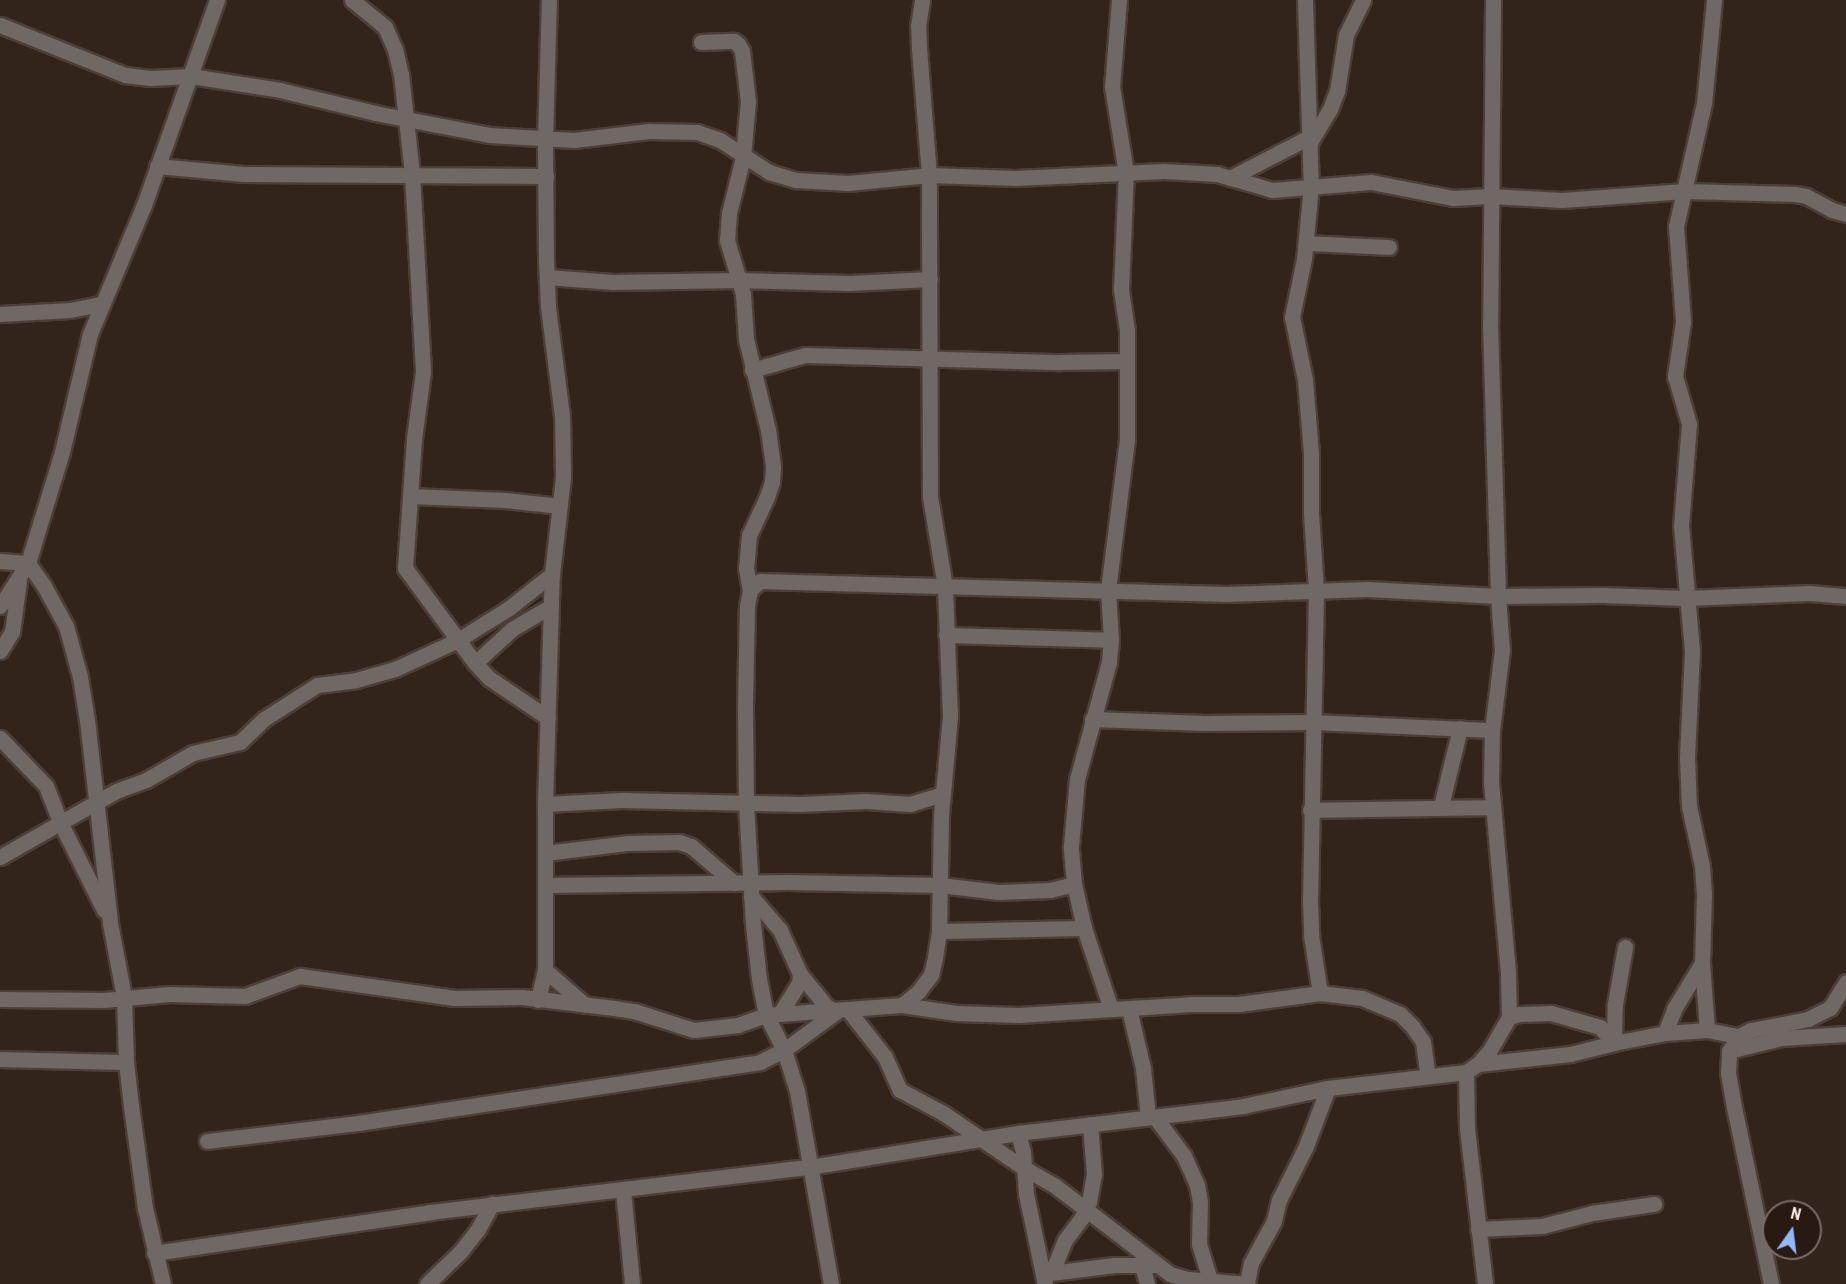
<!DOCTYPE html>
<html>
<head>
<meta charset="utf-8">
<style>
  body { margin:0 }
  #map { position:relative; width:1846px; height:1284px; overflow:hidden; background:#32231b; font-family:"Roboto Condensed",sans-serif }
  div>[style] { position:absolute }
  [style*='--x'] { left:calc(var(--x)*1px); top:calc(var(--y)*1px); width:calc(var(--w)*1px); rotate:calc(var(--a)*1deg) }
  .roads { filter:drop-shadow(2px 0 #4d3f37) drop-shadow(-2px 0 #4d3f37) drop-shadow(0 2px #4d3f37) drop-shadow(0 -2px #4d3f37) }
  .street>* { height:15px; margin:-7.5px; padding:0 7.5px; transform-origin:7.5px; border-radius:7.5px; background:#706864 }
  span { translate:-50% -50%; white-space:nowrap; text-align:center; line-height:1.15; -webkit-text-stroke:6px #281a12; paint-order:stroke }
  .north { position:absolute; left:1762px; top:1200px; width:60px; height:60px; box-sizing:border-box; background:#281a12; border:2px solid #796c65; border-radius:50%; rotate:14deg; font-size:16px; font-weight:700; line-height:24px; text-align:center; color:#f2e8e2 }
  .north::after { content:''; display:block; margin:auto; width:21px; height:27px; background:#92b7fd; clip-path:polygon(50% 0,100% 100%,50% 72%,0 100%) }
</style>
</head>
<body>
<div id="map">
  <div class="roads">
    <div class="street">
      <div style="--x:352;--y:0;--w:43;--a:39.3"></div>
      <div style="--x:385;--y:27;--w:24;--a:66"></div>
      <div style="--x:395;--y:49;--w:26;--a:77"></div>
      <div style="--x:401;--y:74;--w:101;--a:83.7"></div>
      <div style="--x:412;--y:174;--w:198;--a:86.8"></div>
      <div style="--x:423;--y:372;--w:68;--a:97.7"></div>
      <div style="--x:414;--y:439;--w:129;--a:94"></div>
      <div style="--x:405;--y:568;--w:118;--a:53.6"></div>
      <div style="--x:475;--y:663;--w:21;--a:47"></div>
      <div style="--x:489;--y:678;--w:71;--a:34.1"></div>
      <div style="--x:1305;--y:0;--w:186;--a:88.2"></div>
      <div style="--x:1311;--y:186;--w:73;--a:95.5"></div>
      <div style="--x:1304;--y:259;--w:59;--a:101.7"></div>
      <div style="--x:1292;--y:317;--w:64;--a:78.3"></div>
      <div style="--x:1305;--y:380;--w:73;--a:85.3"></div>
      <div style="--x:1311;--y:453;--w:60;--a:90"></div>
      <div style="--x:1311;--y:513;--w:78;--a:86.3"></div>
      <div style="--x:1316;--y:591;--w:309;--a:91.1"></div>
      <div style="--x:1310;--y:900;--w:35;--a:88"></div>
      <div style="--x:1311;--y:935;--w:59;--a:81.2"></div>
      <div style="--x:1493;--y:0;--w:324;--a:90.5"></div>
      <div style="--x:1490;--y:324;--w:272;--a:88.3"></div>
      <div style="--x:1498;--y:596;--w:54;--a:85.8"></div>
      <div style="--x:1502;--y:650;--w:81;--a:97.1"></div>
      <div style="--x:1492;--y:730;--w:52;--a:91.1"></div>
      <div style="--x:1491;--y:782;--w:192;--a:84.9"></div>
      <div style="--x:1508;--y:973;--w:44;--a:88.7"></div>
      <div style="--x:1714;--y:0;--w:103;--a:95.5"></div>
      <div style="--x:1704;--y:103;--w:126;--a:102.8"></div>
      <div style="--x:1676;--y:226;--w:96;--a:85.8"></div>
      <div style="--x:1683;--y:322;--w:55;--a:98.4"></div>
      <div style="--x:1675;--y:376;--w:50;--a:73.7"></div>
      <div style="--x:1689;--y:424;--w:101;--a:94.5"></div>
      <div style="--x:1681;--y:525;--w:126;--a:85"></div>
      <div style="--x:1692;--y:651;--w:106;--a:92.7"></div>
      <div style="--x:1687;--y:757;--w:49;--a:87.7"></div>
      <div style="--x:1689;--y:806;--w:61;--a:77.8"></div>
      <div style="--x:1702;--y:866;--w:27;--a:86"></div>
      <div style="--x:1704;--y:893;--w:70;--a:91.6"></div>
      <div style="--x:1702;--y:963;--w:67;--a:85.7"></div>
      <div style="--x:1707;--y:1030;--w:33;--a:11"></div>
      <div style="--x:0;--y:25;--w:135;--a:21.8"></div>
      <div style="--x:125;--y:75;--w:25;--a:7"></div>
      <div style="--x:150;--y:78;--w:41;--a:-2.8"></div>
      <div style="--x:191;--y:76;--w:90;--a:8.9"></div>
      <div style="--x:280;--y:90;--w:98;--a:13.6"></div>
      <div style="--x:375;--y:113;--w:116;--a:10.9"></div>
      <div style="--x:489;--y:135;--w:85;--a:3.4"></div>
      <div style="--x:574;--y:140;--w:75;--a:-6.9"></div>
      <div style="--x:648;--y:131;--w:49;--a:1.2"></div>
      <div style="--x:697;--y:132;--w:24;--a:19"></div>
      <div style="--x:720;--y:140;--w:59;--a:33.1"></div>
      <div style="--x:769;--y:172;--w:28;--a:17"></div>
      <div style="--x:796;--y:180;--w:52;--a:3.3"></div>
      <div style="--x:848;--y:183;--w:81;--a:-5.6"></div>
      <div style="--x:929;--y:175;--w:86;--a:2"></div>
      <div style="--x:1015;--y:178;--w:149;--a:-2.7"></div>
      <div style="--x:1164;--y:171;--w:53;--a:3.2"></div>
      <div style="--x:1217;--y:174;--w:57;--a:16.2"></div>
      <div style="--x:1272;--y:190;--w:99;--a:-4.6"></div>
      <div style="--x:1371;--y:182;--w:84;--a:11"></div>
      <div style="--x:1453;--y:198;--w:38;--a:-3"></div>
      <div style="--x:1491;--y:196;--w:71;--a:3.2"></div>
      <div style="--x:1562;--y:200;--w:123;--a:-4.2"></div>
      <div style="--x:1685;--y:191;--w:110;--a:1.6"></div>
      <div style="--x:1795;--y:194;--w:11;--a:10"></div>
      <div style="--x:1806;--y:196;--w:30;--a:28"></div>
      <div style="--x:1832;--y:210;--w:15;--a:16"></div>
      <div style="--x:701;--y:42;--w:33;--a:-2"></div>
      <div style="--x:734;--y:41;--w:5;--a:37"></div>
      <div style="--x:738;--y:44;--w:8;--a:60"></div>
      <div style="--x:742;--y:51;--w:50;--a:83.2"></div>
      <div style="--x:748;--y:101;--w:56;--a:95.1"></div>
      <div style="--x:743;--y:157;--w:58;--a:104"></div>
      <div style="--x:729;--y:213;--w:27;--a:94"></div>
      <div style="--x:727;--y:240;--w:56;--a:73.5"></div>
      <div style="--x:743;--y:294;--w:45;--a:86.2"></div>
      <div style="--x:746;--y:339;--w:94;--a:76.4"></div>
      <div style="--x:768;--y:430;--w:37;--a:82"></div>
      <div style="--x:773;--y:467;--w:15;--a:94"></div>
      <div style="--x:772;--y:482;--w:18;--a:109"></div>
      <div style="--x:766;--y:499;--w:40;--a:115"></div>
      <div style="--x:749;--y:535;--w:33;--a:95"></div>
      <div style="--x:746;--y:568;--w:22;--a:80"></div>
      <div style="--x:1309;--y:144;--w:41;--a:-59"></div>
      <div style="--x:1330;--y:109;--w:19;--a:-69"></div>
      <div style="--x:1337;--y:91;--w:57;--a:-80.9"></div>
      <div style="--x:1346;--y:35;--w:39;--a:-64"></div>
      <div style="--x:157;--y:166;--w:87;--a:5.3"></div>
      <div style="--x:244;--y:174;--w:302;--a:0.4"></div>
      <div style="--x:1230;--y:178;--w:89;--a:-27.4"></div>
      <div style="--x:1307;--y:243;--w:82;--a:2.8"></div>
      <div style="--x:547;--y:277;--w:66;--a:4.3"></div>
      <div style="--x:613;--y:282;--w:125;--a:-0.9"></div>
      <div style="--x:738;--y:280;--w:112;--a:1.5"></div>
      <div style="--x:850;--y:283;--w:80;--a:-2.9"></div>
      <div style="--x:0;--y:314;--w:70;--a:-3.3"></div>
      <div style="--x:70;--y:310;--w:33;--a:-11"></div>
      <div style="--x:752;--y:370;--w:55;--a:-15.8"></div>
      <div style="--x:805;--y:355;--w:256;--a:1.6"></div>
      <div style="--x:1061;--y:362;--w:65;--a:-0.9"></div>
      <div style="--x:411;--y:496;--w:94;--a:2.4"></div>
      <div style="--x:505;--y:500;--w:55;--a:6.2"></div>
      <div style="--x:0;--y:561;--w:28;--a:4"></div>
      <div style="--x:28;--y:563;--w:28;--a:55"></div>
      <div style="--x:44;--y:586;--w:46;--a:61.2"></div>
      <div style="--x:66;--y:626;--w:53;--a:74.6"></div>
      <div style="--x:80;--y:677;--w:44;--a:80.8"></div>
      <div style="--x:87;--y:720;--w:204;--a:83.5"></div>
      <div style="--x:110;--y:923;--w:75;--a:79.3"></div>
      <div style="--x:124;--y:997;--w:65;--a:88.2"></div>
      <div style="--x:126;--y:1062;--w:44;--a:83.5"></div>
      <div style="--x:131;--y:1106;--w:103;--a:82.2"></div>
      <div style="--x:145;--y:1208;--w:78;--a:76.7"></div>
      <div style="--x:0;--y:606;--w:51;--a:-56.9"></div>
      <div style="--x:28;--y:563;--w:116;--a:-73"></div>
      <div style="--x:62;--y:452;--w:121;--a:-76.7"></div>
      <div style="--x:90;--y:334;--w:140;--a:-67.3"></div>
      <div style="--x:144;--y:205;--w:218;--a:-70.4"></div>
      <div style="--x:946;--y:635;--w:165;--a:1.7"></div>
      <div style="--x:0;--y:651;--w:22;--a:-58"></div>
      <div style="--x:12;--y:632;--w:51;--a:-82.2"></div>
      <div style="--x:475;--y:663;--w:50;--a:-42.6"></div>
      <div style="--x:512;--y:629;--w:45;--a:-30.5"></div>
      <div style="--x:1092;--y:719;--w:112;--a:2"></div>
      <div style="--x:1204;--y:723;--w:109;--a:-0.5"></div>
      <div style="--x:1313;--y:722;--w:179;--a:2.6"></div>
      <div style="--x:0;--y:738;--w:66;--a:46.2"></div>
      <div style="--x:46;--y:786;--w:41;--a:68.5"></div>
      <div style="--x:61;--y:824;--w:96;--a:63.4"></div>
      <div style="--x:545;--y:804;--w:77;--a:-3"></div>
      <div style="--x:622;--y:800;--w:178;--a:1.3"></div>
      <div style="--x:800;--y:804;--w:66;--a:-2.6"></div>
      <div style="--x:866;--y:801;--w:44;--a:3.9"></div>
      <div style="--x:910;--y:804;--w:34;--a:-17"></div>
      <div style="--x:1441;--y:806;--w:80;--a:-76.3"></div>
      <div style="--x:1310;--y:810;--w:182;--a:-0.9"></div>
      <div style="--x:545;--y:853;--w:84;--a:-6.9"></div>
      <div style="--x:628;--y:843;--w:51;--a:-1.1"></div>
      <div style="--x:679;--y:842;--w:13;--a:18"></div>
      <div style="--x:691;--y:846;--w:57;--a:40.7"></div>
      <div style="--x:0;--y:857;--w:133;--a:-29.6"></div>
      <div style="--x:116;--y:791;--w:32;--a:-20"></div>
      <div style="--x:146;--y:780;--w:54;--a:-29.9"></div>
      <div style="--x:193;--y:753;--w:48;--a:-13.2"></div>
      <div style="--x:240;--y:742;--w:33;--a:-44"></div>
      <div style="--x:264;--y:719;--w:63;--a:-32.7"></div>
      <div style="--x:317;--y:685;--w:39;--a:-7"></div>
      <div style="--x:356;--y:680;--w:41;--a:-15.8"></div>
      <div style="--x:395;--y:669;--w:69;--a:-24.7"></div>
      <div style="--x:458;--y:640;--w:60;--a:-32.1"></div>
      <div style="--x:509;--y:608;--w:55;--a:-38.3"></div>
      <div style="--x:545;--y:885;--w:244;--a:-0.7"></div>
      <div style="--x:789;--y:882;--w:151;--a:1.1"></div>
      <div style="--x:940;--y:885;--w:59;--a:6.8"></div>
      <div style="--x:999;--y:892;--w:51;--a:-2.2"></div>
      <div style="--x:1050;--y:890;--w:25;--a:-14"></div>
      <div style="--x:751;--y:896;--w:45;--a:49.5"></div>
      <div style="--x:780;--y:930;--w:48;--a:65.6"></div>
      <div style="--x:800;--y:974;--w:9;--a:96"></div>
      <div style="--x:799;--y:983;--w:36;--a:122"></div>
      <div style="--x:939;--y:931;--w:145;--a:-1.2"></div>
      <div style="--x:545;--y:970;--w:53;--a:41.2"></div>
      <div style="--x:0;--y:999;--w:104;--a:0.6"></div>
      <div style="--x:104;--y:1000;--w:65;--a:-5.3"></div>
      <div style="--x:169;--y:994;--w:76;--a:1.5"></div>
      <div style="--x:245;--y:996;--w:59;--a:-20"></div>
      <div style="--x:300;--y:976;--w:156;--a:8.1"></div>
      <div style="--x:454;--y:998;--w:68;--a:-0.8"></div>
      <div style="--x:522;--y:997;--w:93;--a:6.8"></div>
      <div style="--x:614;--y:1008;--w:20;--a:9"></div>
      <div style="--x:634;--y:1011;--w:63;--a:17.6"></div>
      <div style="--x:694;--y:1030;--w:44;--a:-6.5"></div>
      <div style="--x:738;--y:1025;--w:30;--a:-20"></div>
      <div style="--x:766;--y:1015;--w:136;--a:-4.2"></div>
      <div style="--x:902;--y:1005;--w:55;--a:8.4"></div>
      <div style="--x:956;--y:1013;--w:63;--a:1.8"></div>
      <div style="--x:1019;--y:1015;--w:173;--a:-3.6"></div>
      <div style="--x:1192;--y:1004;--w:47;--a:0"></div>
      <div style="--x:1239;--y:1004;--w:82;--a:-7.7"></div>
      <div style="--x:1320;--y:993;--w:42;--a:6.8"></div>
      <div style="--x:1362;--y:998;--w:41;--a:22.8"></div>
      <div style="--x:1400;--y:1014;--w:17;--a:45"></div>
      <div style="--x:1412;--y:1026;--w:19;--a:55"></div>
      <div style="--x:1423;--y:1042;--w:34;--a:82"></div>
      <div style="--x:538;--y:1000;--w:31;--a:-77"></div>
      <div style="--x:545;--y:970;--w:166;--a:-90"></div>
      <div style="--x:545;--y:804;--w:230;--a:-88.3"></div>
      <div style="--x:552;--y:574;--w:98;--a:-83.5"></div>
      <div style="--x:563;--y:477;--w:61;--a:-90.9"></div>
      <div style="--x:562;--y:416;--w:111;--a:-97.3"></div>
      <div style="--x:548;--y:306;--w:46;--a:-92.5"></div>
      <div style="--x:546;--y:260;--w:120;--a:-90.5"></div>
      <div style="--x:545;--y:140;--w:140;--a:-88.4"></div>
      <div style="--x:902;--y:1005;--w:21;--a:-39"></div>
      <div style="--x:918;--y:992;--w:21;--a:-53"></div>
      <div style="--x:931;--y:975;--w:18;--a:-77"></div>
      <div style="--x:935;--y:957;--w:26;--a:-81"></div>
      <div style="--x:939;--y:931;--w:116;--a:-89"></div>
      <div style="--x:941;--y:815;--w:98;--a:-84.8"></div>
      <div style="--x:950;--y:717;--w:130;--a:-92.2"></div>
      <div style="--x:945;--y:587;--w:92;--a:-99.4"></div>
      <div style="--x:930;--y:496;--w:321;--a:-90.2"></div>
      <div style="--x:929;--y:175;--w:126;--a:-94.5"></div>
      <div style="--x:919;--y:49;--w:23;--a:-92"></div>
      <div style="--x:918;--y:26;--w:26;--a:-81"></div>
      <div style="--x:1111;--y:1009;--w:85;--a:-108.4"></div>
      <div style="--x:1084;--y:928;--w:45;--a:-102.8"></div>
      <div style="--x:1074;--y:884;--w:38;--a:-95"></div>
      <div style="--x:1071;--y:846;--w:67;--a:-84.9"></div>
      <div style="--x:1077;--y:779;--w:121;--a:-74.7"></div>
      <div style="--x:1109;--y:662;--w:22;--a:-85"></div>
      <div style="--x:1111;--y:640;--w:50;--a:-93.4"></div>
      <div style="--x:1108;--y:590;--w:152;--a:-82.8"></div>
      <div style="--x:1127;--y:439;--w:109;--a:-90"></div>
      <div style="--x:1127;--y:330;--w:40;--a:-98.5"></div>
      <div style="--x:1121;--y:290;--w:117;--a:-87.6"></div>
      <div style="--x:1126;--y:173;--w:87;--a:-99.2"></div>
      <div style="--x:1112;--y:87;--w:87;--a:-85.4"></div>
      <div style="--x:1129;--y:1009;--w:61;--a:76.7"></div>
      <div style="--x:1143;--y:1068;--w:49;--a:84.2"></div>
      <div style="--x:849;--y:1011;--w:58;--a:52"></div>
      <div style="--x:885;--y:1057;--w:36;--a:66"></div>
      <div style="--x:900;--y:1090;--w:49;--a:28.1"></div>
      <div style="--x:943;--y:1113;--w:98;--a:34.2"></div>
      <div style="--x:1024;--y:1168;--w:34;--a:30"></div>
      <div style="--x:1054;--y:1185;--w:146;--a:37.5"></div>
      <div style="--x:1170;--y:1274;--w:19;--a:16"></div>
      <div style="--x:1188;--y:1279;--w:60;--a:4.8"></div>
      <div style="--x:1665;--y:1033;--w:26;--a:-69"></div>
      <div style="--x:1674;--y:1009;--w:54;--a:-58.7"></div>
      <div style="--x:1729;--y:1051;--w:54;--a:-14"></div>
      <div style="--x:1781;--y:1038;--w:65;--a:-3.5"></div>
      <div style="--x:0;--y:1059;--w:126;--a:1.4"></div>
      <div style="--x:1478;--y:1064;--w:93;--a:-6.2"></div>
      <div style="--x:1570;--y:1054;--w:45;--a:-14"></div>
      <div style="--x:1614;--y:1043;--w:39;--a:-89"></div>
      <div style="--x:1615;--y:1004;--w:58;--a:-80"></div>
      <div style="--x:1466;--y:1072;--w:56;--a:89"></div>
      <div style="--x:1467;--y:1128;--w:157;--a:83.4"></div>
      <div style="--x:1155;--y:1117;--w:49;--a:53.4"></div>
      <div style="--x:1184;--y:1156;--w:32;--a:66"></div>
      <div style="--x:1197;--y:1185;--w:17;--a:80"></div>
      <div style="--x:1200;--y:1202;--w:42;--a:91.4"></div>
      <div style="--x:1199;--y:1244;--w:38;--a:73"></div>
      <div style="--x:1018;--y:1133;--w:20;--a:75"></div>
      <div style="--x:1023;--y:1152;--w:42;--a:85.9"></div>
      <div style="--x:1026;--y:1194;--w:92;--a:78.1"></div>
      <div style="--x:207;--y:1141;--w:152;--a:-6.8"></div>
      <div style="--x:358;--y:1123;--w:407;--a:-8.6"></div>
      <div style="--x:760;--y:1062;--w:27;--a:-27"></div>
      <div style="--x:784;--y:1050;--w:64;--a:-36.2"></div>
      <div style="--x:836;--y:1012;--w:12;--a:-149"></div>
      <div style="--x:826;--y:1006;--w:41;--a:-129.1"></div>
      <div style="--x:623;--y:1190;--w:94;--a:84.5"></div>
      <div style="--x:1478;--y:1229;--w:64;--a:-2.7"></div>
      <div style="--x:1542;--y:1226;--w:52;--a:-14.6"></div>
      <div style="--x:1592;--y:1213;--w:63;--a:-8.3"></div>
      <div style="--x:154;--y:1253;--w:279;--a:-8.4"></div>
      <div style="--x:430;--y:1212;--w:383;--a:-6.8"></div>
      <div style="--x:810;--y:1167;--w:211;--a:-9.3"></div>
      <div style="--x:1018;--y:1133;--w:227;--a:-6.8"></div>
      <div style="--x:1243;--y:1106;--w:87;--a:-12"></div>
      <div style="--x:1328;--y:1088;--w:139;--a:-6.6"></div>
      <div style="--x:1466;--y:1072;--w:14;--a:-34"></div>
      <div style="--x:1478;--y:1064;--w:18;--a:-49"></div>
      <div style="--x:1490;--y:1050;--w:38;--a:-60"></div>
      <div style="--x:1509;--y:1017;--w:10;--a:-17"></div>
      <div style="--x:1519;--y:1014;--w:32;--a:-2"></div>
      <div style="--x:1551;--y:1013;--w:51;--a:15.9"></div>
      <div style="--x:1600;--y:1027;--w:21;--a:49"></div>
      <div style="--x:1614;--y:1043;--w:52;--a:-11.1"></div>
      <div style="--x:1665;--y:1033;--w:42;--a:-4.1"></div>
      <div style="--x:1142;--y:1265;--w:20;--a:75"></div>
      <div style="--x:1052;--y:1272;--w:35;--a:-68"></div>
      <div style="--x:1065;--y:1240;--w:26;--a:-53"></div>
      <div style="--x:1081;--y:1219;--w:19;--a:-65"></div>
      <div style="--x:1089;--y:1202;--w:28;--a:-80"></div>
      <div style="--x:1094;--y:1174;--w:50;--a:-94.6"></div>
      <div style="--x:1043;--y:1274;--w:72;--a:-7.2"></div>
      <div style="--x:1114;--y:1265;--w:42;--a:0"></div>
      <div style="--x:1247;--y:1283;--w:20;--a:-79"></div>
      <div style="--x:1251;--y:1263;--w:48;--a:-61.3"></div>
      <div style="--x:1274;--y:1221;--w:22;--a:-77"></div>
      <div style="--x:1279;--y:1200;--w:60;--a:-63.4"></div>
      <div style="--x:1306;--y:1146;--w:62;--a:-69.2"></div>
      <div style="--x:427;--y:1284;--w:47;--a:-44.1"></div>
      <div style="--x:461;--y:1251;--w:28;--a:-52"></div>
      <div style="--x:478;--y:1229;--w:29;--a:-61"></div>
      <div style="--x:831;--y:1284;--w:196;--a:-100"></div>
      <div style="--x:797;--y:1091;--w:43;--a:-107.6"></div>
      <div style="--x:784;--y:1050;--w:39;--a:-117"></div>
      <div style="--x:766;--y:1015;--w:37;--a:-101"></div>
      <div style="--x:759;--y:979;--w:54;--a:-96.3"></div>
      <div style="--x:753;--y:925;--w:122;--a:-93.3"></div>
      <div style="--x:746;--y:803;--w:96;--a:-90.6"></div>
      <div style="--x:745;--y:707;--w:101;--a:-88.9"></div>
      <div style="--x:747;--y:606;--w:16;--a:-79"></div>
      <div style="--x:750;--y:590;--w:13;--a:-42"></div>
      <div style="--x:760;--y:581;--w:466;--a:1.6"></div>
      <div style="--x:1226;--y:594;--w:141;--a:-2"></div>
      <div style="--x:1367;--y:589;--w:131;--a:3.1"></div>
      <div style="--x:1498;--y:596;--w:105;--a:-0.5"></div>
      <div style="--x:1603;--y:595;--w:83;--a:2.1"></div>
      <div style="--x:1686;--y:598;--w:124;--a:-2.3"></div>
      <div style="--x:1810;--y:593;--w:36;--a:5"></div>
      <div style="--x:1771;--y:1284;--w:181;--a:-101.8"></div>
      <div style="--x:1734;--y:1107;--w:35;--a:-100"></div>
      <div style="--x:1728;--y:1073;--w:22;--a:-87"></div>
      <div style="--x:1729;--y:1051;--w:18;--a:-56"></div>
      <div style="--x:1739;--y:1036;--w:13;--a:-27"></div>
      <div style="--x:1751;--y:1030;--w:58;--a:-10.9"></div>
      <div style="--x:1808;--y:1019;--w:25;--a:-27"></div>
      <div style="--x:1830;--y:1008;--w:31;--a:-58"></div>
    </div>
  </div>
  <div class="north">N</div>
</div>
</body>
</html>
